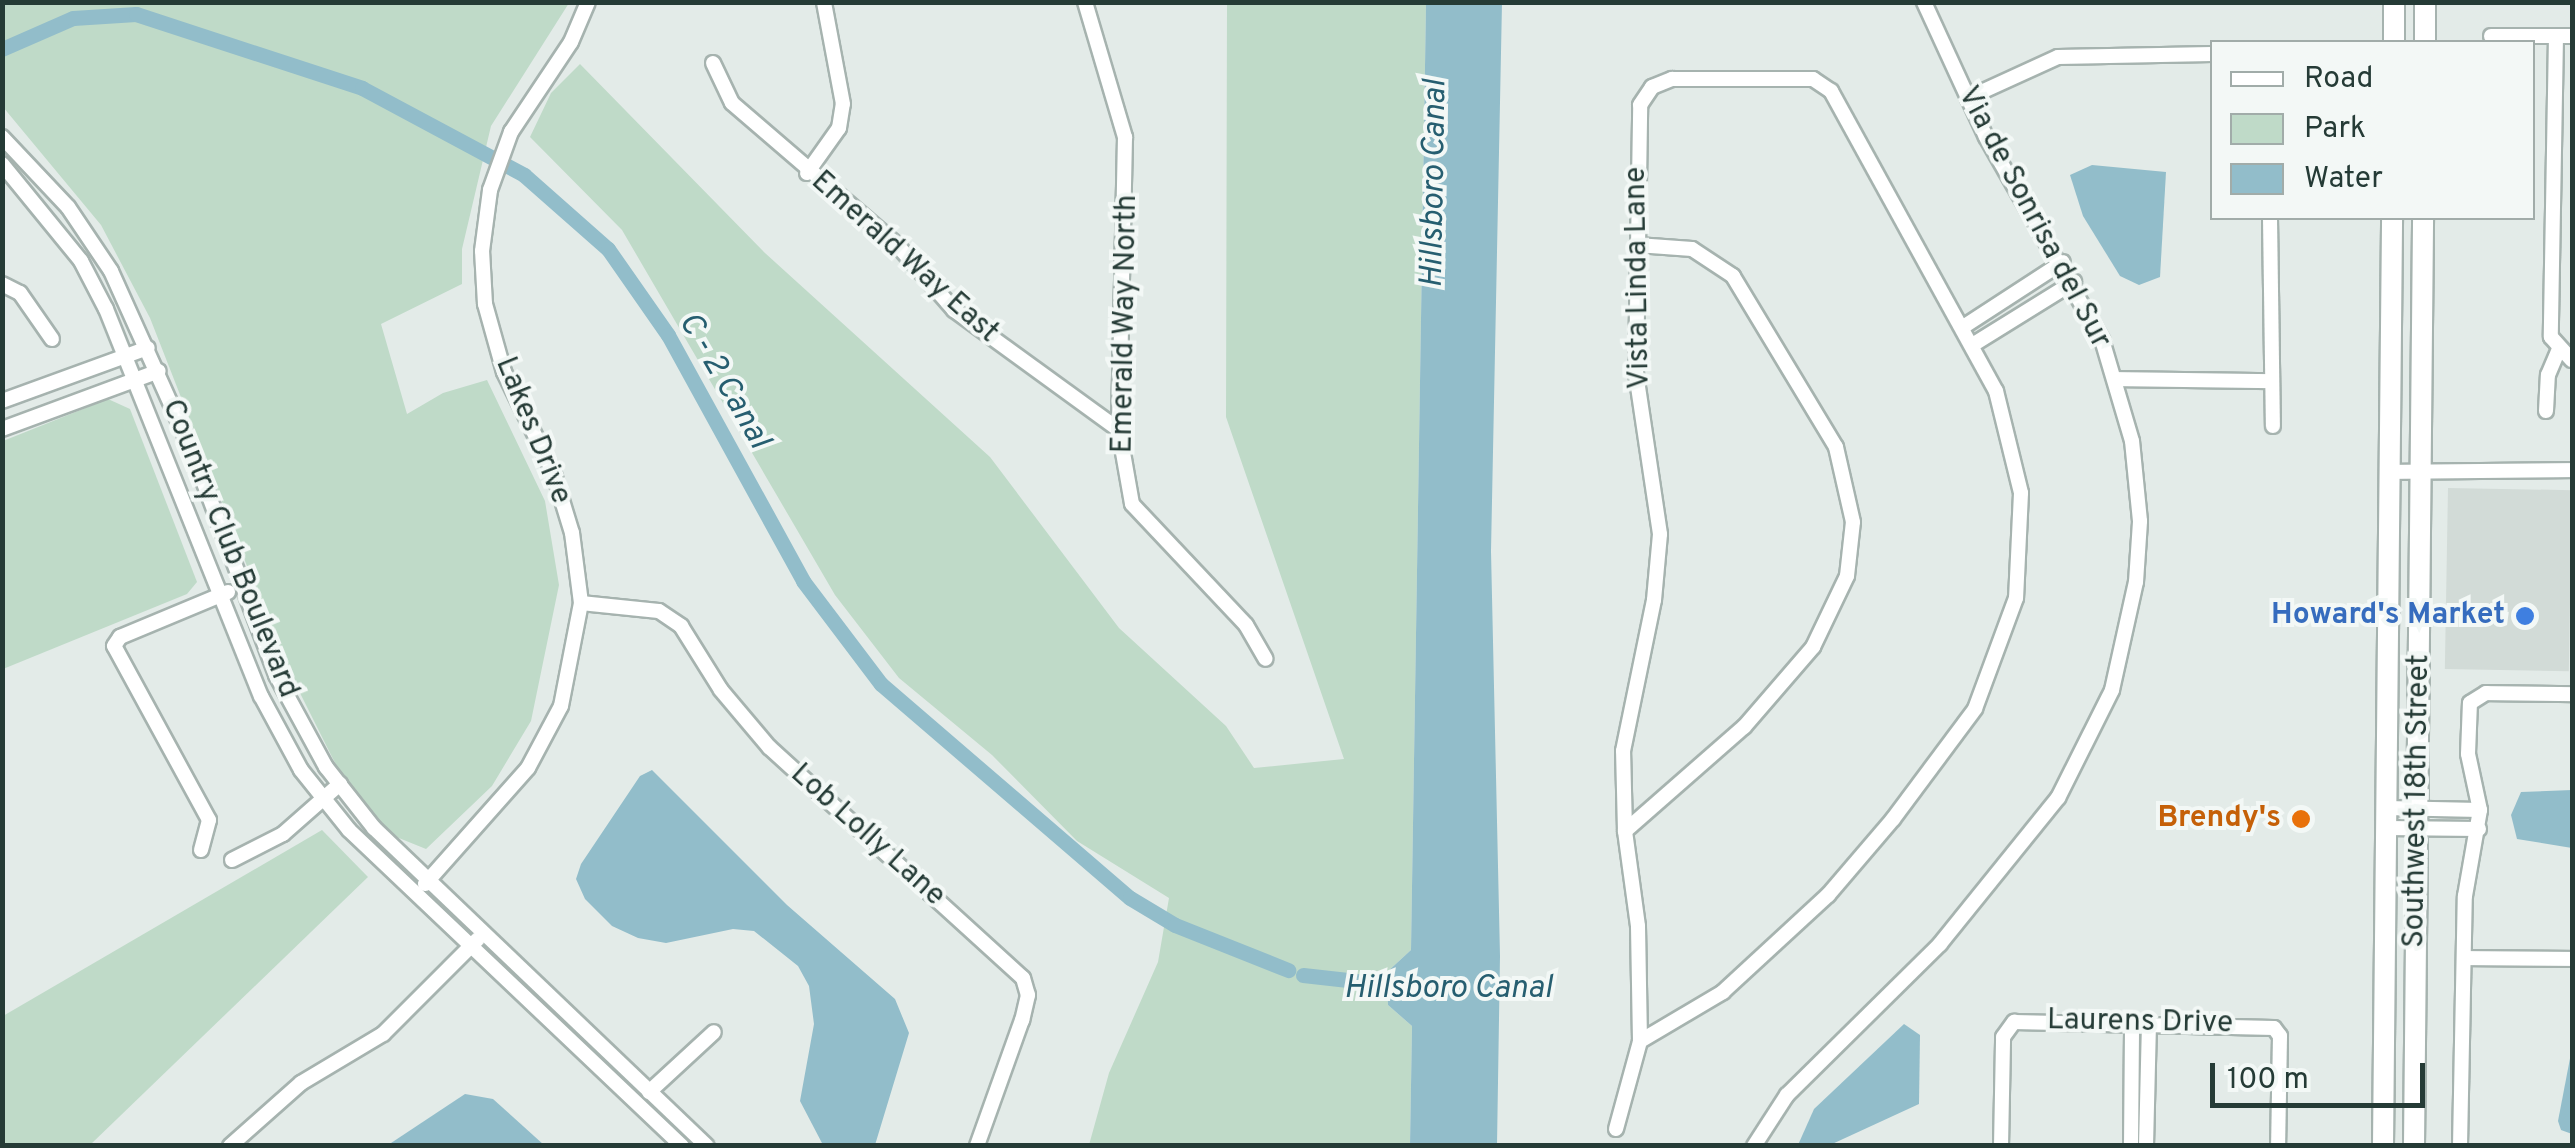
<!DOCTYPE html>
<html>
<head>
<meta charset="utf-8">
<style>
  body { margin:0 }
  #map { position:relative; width:2575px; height:1148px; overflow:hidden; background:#e3ebe8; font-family:Overpass,sans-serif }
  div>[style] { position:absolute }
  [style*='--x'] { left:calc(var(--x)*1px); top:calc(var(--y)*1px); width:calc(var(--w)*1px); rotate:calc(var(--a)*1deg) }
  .built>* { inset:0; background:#d2dbd7; transform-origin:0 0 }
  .green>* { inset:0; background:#bfdac8 }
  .water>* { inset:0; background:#92bdca }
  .canal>* { height:15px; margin:-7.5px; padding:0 7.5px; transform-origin:7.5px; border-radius:7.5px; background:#92bdca }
  .roads { filter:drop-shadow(2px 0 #a6b3af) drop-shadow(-2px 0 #a6b3af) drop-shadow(0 2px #a6b3af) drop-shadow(0 -2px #a6b3af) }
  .minor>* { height:14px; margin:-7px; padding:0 7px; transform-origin:7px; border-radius:7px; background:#fff }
  .secondary>* { height:20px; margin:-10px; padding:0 10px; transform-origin:10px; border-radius:10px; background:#fff }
  .dots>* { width:28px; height:28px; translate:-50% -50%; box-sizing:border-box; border:5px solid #f3f8f6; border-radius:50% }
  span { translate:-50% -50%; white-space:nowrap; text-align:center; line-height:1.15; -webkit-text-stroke:8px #f3f8f6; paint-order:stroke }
  .street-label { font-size:30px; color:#253b36 }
  .shop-label { font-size:30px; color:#366cbe; font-weight:700 }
  .right { translate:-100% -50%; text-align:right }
  .food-label { font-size:30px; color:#c56008; font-weight:700 }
  .water-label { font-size:32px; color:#265e70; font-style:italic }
  .frame { position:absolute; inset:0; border:5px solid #253b36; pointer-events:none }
  .legend { position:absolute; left:2210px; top:40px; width:325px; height:180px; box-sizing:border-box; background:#f3f8f6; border:2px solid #a1aca9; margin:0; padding:12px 18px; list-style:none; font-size:30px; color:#253b36 }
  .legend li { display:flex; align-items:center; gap:20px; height:50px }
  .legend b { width:50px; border:2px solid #a1aca9 }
  .scale { position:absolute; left:2210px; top:1063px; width:215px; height:45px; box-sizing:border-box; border:5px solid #253b36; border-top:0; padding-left:12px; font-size:30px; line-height:35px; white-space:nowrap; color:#253b36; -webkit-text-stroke:8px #f3f8f6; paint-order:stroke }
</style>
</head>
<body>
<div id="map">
  <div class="built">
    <div style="left:2448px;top:488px;width:124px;height:181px;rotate:1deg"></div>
  </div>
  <div class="green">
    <div style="clip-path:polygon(3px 3px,569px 3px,491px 126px,462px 249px,462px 284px,381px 324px,407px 414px,443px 393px,487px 380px,545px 501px,559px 585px,531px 721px,492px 786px,426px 849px,389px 834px,352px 797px,285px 663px,150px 318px,101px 225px,3px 107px)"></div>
    <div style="clip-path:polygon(1227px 3px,1426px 3px,1411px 950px,1386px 973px,1388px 1005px,1412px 1026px,1410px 1145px,1089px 1145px,1109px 1073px,1158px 962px,1169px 898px,1077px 841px,992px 755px,899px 678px,835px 595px,622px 230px,530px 137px,551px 93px,580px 64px,765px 253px,990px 457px,1119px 628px,1226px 726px,1254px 768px,1344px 759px,1226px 417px)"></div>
    <div style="clip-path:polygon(108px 399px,130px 409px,197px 582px,187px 594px,3px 669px,3px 441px)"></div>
    <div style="clip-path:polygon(322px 830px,368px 877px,90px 1145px,3px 1145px,3px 1016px)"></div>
  </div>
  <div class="water">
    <div style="clip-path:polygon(1426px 3px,1502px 3px,1491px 551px,1500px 956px,1497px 1145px,1410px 1145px,1412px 1026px,1388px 1005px,1386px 973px,1411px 950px)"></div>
    <div style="clip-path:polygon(2092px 165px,2166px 172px,2160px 277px,2139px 285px,2120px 276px,2083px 216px,2070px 175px)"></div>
    <div style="clip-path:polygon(652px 770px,787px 905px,895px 999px,909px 1033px,875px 1145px,823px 1145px,800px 1101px,814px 1024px,809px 986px,798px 966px,754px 931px,733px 929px,666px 943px,638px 938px,612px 926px,585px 899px,576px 879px,581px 864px,640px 776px)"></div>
    <div style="clip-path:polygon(2572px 790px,2572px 848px,2517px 839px,2511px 815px,2521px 792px)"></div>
    <div style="clip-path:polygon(1904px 1024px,1920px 1035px,1919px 1104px,1830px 1145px,1798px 1145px,1814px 1109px)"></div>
    <div style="clip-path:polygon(2572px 1048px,2572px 1134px,2561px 1130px,2558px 1121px)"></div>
    <div style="clip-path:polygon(465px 1094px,493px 1099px,544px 1145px,388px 1145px)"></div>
  </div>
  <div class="canal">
    <div style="--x:2;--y:49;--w:77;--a:-23.6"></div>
    <div style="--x:73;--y:18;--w:63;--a:-3.6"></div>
    <div style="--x:136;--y:14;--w:238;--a:18.1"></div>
    <div style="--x:362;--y:88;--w:184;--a:28.2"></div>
    <div style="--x:524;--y:175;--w:112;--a:41.4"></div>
    <div style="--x:608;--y:249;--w:105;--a:55.1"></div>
    <div style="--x:668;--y:335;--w:281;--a:61.2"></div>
    <div style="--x:803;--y:581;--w:129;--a:52.9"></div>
    <div style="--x:881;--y:684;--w:328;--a:40.7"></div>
    <div style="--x:1130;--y:898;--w:52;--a:31"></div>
    <div style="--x:1175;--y:925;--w:122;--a:21.7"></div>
    <div style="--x:1303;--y:975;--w:54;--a:6.3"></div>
    <div style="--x:1372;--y:983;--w:35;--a:3"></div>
  </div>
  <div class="roads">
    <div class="minor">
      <div style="--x:1085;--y:2;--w:141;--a:73.5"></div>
      <div style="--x:1125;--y:137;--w:293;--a:91.2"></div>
      <div style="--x:1119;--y:430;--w:75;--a:80"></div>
      <div style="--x:1132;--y:504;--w:166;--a:46.7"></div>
      <div style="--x:1246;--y:625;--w:39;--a:60"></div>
      <div style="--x:2491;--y:36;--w:81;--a:0"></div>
      <div style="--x:2556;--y:36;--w:301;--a:91"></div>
      <div style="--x:2551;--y:337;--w:31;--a:48"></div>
      <div style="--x:713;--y:63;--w:44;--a:64.6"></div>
      <div style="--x:732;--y:103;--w:219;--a:40.7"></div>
      <div style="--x:898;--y:246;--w:85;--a:48.8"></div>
      <div style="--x:954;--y:310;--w:204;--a:36"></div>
      <div style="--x:1968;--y:98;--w:99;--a:-24.5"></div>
      <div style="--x:2058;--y:57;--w:154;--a:-1.1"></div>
      <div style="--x:2;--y:137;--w:96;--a:46.7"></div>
      <div style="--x:68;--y:207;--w:77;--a:56.1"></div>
      <div style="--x:111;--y:271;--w:197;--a:65.8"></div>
      <div style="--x:192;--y:451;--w:239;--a:69.4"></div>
      <div style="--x:276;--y:675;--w:105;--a:61.5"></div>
      <div style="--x:326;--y:767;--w:78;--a:51.8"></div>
      <div style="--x:374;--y:828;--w:460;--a:43.7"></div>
      <div style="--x:2;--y:164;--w:125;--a:50.8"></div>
      <div style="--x:81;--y:261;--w:54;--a:62.5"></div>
      <div style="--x:106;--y:309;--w:417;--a:68.2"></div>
      <div style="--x:261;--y:696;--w:84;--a:61.6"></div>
      <div style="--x:301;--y:770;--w:77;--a:51.3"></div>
      <div style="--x:349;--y:830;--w:459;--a:43.5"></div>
      <div style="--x:807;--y:173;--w:55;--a:-54.6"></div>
      <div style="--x:839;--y:128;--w:24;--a:-81"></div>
      <div style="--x:843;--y:104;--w:104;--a:-100.6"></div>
      <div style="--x:2270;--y:218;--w:208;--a:89.2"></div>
      <div style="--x:2;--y:284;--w:20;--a:27"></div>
      <div style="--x:20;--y:293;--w:56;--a:55.2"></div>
      <div style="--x:1963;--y:327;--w:119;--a:-33"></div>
      <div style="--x:1974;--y:344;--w:118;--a:-31.8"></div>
      <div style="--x:2117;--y:379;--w:152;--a:0.8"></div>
      <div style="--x:2;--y:401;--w:155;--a:-20"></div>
      <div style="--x:2546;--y:411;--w:36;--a:-87"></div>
      <div style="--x:2548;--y:375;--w:26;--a:-67"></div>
      <div style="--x:2;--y:429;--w:167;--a:-20.3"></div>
      <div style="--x:2389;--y:472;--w:183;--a:-0.6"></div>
      <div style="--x:581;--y:603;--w:78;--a:5.9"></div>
      <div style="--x:659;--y:611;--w:27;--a:34"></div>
      <div style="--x:681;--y:626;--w:75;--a:58"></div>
      <div style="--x:721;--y:690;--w:75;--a:49.9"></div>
      <div style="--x:769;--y:747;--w:343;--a:42.3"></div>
      <div style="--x:1023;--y:978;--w:18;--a:74"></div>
      <div style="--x:1028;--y:995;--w:26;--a:103"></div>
      <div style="--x:1022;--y:1020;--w:134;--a:109.7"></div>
      <div style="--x:2386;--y:808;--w:94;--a:1.2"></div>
      <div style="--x:2386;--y:828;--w:93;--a:0.6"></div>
      <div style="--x:1625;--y:831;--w:158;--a:-41.2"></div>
      <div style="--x:1744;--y:727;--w:106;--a:-49.2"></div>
      <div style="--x:1813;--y:647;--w:79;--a:-64.4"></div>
      <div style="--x:1847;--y:576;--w:54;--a:-83.7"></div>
      <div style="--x:1853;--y:522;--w:77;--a:-102.8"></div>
      <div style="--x:1836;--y:447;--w:200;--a:-121.1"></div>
      <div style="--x:1733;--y:276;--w:49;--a:-146.6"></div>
      <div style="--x:1692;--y:249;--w:55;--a:-175.8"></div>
      <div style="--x:201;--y:850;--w:31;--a:-75"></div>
      <div style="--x:209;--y:820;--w:198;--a:-118.6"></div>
      <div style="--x:114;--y:646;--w:11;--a:-56"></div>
      <div style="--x:120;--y:637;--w:117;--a:-22.6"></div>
      <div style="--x:232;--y:860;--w:57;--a:-27"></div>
      <div style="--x:283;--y:834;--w:76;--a:-41.3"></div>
      <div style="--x:425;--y:884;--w:155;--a:-48.4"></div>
      <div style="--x:528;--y:768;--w:70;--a:-62"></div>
      <div style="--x:561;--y:706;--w:105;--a:-79"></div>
      <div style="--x:581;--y:603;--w:71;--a:-97.3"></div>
      <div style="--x:572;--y:533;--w:62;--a:-107"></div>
      <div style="--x:554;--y:474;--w:114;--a:-116.1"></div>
      <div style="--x:504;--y:372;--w:71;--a:-105.6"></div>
      <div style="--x:485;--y:304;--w:53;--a:-93.2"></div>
      <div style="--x:482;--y:251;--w:62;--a:-82.5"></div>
      <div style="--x:490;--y:190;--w:62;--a:-70.1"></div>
      <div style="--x:511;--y:132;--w:108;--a:-56.3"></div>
      <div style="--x:571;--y:42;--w:43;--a:-67"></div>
      <div style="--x:2464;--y:958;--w:108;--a:0.5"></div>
      <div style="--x:649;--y:1092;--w:88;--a:-42.7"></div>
      <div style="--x:1616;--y:1129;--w:91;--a:-74.7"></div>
      <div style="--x:1640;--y:1041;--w:115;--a:-91"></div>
      <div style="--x:1638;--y:926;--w:96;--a:-97.8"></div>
      <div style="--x:1625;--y:831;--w:80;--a:-91.4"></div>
      <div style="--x:1623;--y:751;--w:154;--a:-78.4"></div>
      <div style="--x:1654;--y:600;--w:66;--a:-84.8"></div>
      <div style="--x:1660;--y:534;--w:162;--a:-98.5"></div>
      <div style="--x:1636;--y:374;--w:269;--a:-89.1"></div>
      <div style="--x:1640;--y:105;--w:22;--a:-56"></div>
      <div style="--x:1652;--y:87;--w:22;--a:-22"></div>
      <div style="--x:1672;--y:79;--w:141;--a:0"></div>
      <div style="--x:1813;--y:79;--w:22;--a:34"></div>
      <div style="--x:1831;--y:91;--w:342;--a:61.2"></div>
      <div style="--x:1996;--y:391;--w:105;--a:76.2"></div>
      <div style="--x:2021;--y:493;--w:105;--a:92.7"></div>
      <div style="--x:2016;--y:598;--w:118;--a:110.3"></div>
      <div style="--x:1975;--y:709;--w:137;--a:126.7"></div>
      <div style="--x:1893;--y:819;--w:100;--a:130.5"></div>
      <div style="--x:1828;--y:895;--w:143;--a:137.3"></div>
      <div style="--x:1723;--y:992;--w:96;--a:149.4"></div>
      <div style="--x:230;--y:1146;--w:95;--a:-41.6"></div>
      <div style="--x:301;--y:1083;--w:96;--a:-30.9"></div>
      <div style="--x:383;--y:1034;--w:134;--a:-45"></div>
      <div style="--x:1754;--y:1146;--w:61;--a:-57.1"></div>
      <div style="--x:1787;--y:1095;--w:215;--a:-44.6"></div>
      <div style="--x:1940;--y:944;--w:188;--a:-51.1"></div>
      <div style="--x:2058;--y:798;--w:121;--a:-63.4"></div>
      <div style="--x:2112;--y:690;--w:111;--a:-77.5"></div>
      <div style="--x:2136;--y:582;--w:61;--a:-86.2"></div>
      <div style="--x:2140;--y:521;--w:80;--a:-95.7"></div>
      <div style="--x:2132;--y:441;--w:105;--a:-106.5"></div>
      <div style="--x:2102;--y:340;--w:234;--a:-119.7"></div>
      <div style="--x:1986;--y:137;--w:149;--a:-114.7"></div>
      <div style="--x:2001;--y:1146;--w:109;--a:-88.9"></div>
      <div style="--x:2003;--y:1037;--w:19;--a:-54"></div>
      <div style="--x:2014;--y:1022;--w:260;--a:1.3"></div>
      <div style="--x:2274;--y:1028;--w:10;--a:53"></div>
      <div style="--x:2280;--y:1036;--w:110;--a:91"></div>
      <div style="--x:2131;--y:1146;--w:123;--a:-89.5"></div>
      <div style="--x:2146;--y:1146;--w:123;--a:-88.6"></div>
      <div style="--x:2460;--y:1146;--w:250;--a:-88.9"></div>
      <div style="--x:2465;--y:896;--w:87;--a:-80.1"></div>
      <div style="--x:2480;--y:810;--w:57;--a:-102.1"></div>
      <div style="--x:2468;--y:754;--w:51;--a:-87.8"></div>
      <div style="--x:2470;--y:703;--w:19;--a:-32"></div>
      <div style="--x:2486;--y:693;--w:86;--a:0.7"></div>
    </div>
    <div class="secondary">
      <div style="--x:2394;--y:42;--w:40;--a:-90"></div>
      <div style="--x:2425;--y:42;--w:40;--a:-90"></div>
      <div style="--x:2383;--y:1146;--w:928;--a:-89.44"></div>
      <div style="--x:2414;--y:1146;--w:928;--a:-89.44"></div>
    </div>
  </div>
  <div class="dots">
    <div style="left:2525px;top:616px;background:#3f7fe0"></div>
    <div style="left:2301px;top:819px;background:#e8710a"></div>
  </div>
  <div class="street-label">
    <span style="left:2033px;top:218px;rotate:62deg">Via de Sonrisa del Sur</span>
    <span style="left:904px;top:258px;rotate:42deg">Emerald Way East</span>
    <span style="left:1639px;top:278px;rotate:-91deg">Vista Linda Lane</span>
    <span style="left:1126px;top:324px;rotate:-89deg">Emerald Way North</span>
    <span style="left:532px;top:431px;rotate:68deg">Lakes Drive</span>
    <span style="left:229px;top:549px;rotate:68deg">Country Club Boulevard</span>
    <span style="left:2418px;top:801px;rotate:-89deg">Southwest 18th Street</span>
    <span style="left:867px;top:836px;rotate:42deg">Lob Lolly Lane</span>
    <span style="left:2140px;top:1023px;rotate:1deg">Laurens Drive</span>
  </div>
  <div class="shop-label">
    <span class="right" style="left:2505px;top:616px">Howard's Market</span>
  </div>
  <div class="food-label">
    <span class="right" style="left:2281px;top:819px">Brendy's</span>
  </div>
  <div class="water-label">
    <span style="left:1435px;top:184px;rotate:-89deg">Hillsboro Canal</span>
    <span style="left:723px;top:381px;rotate:60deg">C - 2 Canal</span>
    <span style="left:1448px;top:989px">Hillsboro Canal</span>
  </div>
  <div class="frame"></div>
  <ul class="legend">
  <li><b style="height:12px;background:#fff"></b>Road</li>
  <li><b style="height:28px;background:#bfdac8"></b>Park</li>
  <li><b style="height:28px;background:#92bdca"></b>Water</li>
  </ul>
  <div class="scale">100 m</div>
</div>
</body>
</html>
